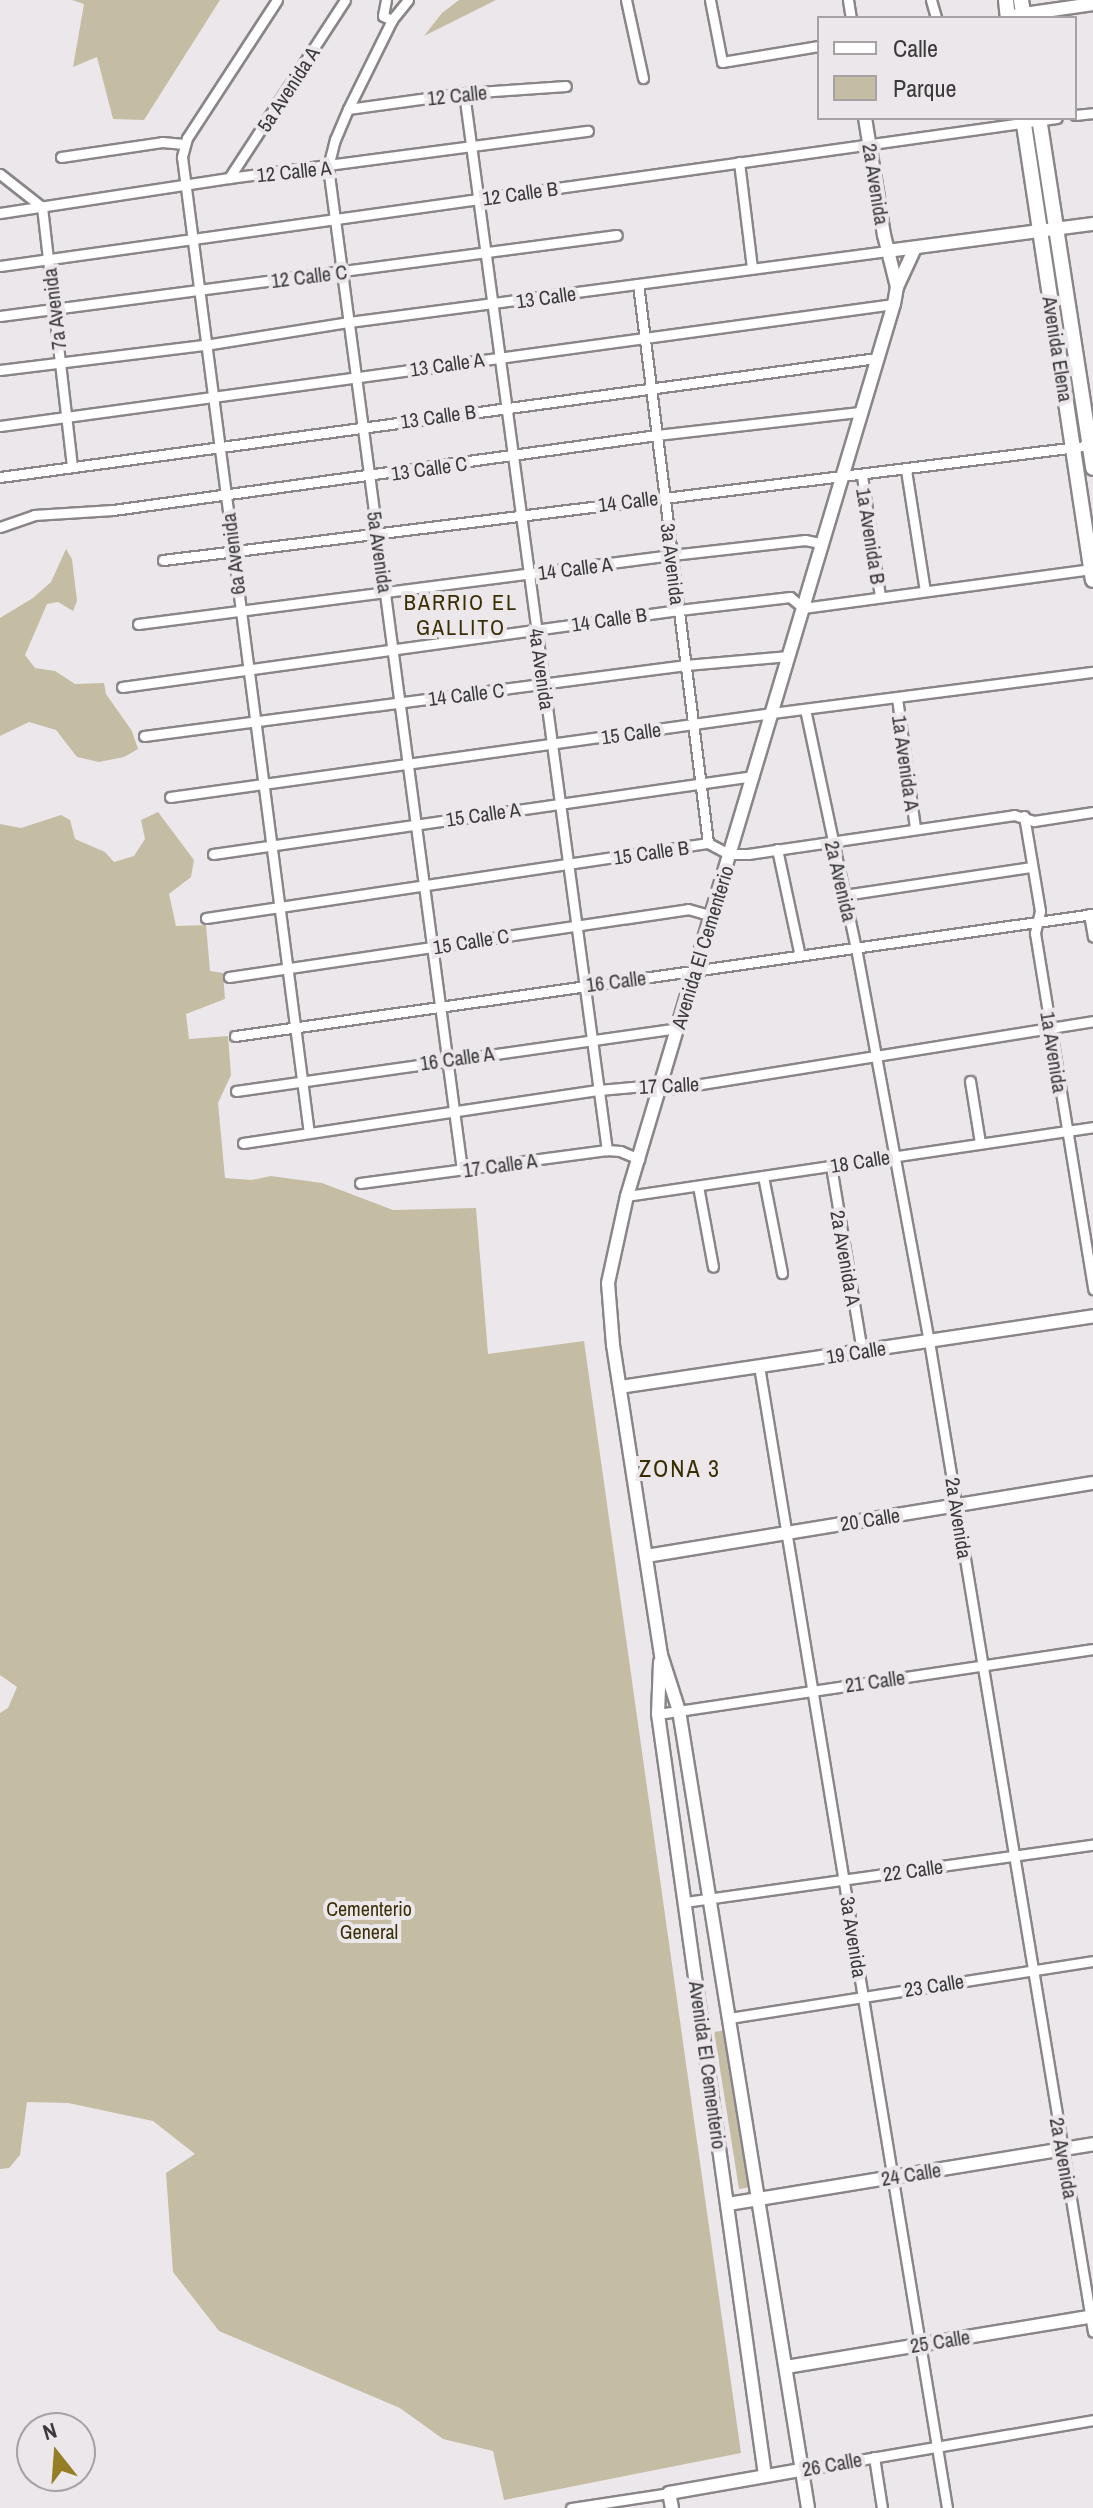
<!DOCTYPE html>
<html>
<head>
<meta charset="utf-8">
<style>
  body { margin:0 }
  #map { position:relative; width:1093px; height:2508px; overflow:hidden; background:#ece7eb; font-family:"Archivo Narrow",sans-serif }
  div>[style] { position:absolute }
  [style*='--x'] { left:calc(var(--x)*1px); top:calc(var(--y)*1px); width:calc(var(--w)*1px); rotate:calc(var(--a)*1deg) }
  .green>* { inset:0; background:#c5bda3; transform-origin:0 0 }
  .roads { filter:drop-shadow(2px 0 #898588) drop-shadow(-2px 0 #898588) drop-shadow(0 2px #898588) drop-shadow(0 -2px #898588) }
  .street>* { height:9px; margin:-4.5px; padding:0 4.5px; transform-origin:4.5px; border-radius:4.5px; background:#fff }
  .secondary>* { height:12px; margin:-6px; padding:0 6px; transform-origin:6px; border-radius:6px; background:#fff }
  .primary>* { height:14px; margin:-7px; padding:0 7px; transform-origin:7px; border-radius:7px; background:#fff }
  span { translate:-50% -50%; white-space:nowrap; text-align:center; line-height:1.15; -webkit-text-stroke:8px #ece7eb; paint-order:stroke }
  .street-label { font-size:20px; color:#3b393a }
  .park-label { font-size:20px; color:#3b3005 }
  .neighbourhood-label { font-size:22px; color:#392d02; letter-spacing:2px }
  .quarter-label { font-size:24px; color:#392d02; letter-spacing:2px }
  .legend { position:absolute; left:817px; top:16px; width:260px; height:104px; box-sizing:border-box; background:#ece7eb; border:2px solid #a5a1a4; margin:0; padding:10px 14px; list-style:none; font-size:24px; color:#3b393a }
  .legend li { display:flex; align-items:center; gap:16px; height:40px }
  .legend b { width:40px; border:2px solid #a5a1a4 }
  .north { position:absolute; left:16px; top:2412px; width:80px; height:80px; box-sizing:border-box; background:#ece7eb; border:2px solid #a5a1a4; border-radius:50%; rotate:343deg; font-size:22px; font-weight:700; line-height:32px; text-align:center; color:#3b393a }
  .north::after { content:''; display:block; margin:auto; width:28px; height:36px; background:#957e25; clip-path:polygon(50% 0,100% 100%,50% 72%,0 100%) }
</style>
</head>
<body>
<div id="map">
  <div class="green">
    <div style="clip-path:polygon(72px 0,220px 0,144px 120px,113px 119px,97px 57px,73px 67px,84px 4px)"></div>
    <div style="clip-path:polygon(459px 0,496px 0,424px 36px,442px 13px)"></div>
    <div style="clip-path:polygon(66px 549px,72px 559px,77px 601px,73px 611px,58px 602px,47px 604px,25px 655px,35px 668px,55px 671px,75px 684px,104px 683px,106px 694px,132px 731px,138px 749px,124px 757px,99px 762px,77px 757px,56px 730px,29px 722px,0 736px,0 618px,33px 598px,51px 582px)"></div>
    <div style="clip-path:polygon(158px 812px,194px 860px,191px 877px,169px 894px,176px 926px,206px 925px,210px 971px,223px 973px,225px 999px,186px 1014px,189px 1039px,228px 1036px,231px 1075px,218px 1103px,225px 1178px,251px 1180px,271px 1176px,322px 1183px,393px 1210px,476px 1208px,488px 1354px,584px 1341px,741px 2453px,504px 2500px,493px 2451px,443px 2439px,400px 2408px,219px 2331px,173px 2272px,166px 2173px,195px 2154px,153px 2121px,68px 2103px,27px 2102px,20px 2155px,9px 2168px,0 2169px,0 1713px,8px 1708px,17px 1687px,0 1675px,0 824px,21px 828px,61px 815px,70px 820px,75px 839px,105px 852px,114px 862px,134px 856px,145px 839px,141px 820px)"></div>
    <div style="left:726px;top:2030px;width:159px;height:12px;rotate:81deg"></div>
  </div>
  <div class="roads">
    <div class="street">
      <div style="--x:277;--y:0;--w:165;--a:123.1"></div>
      <div style="--x:187;--y:138;--w:20;--a:105"></div>
      <div style="--x:182;--y:157;--w:984;--a:82.59"></div>
      <div style="--x:386;--y:0;--w:16;--a:101"></div>
      <div style="--x:383;--y:16;--w:10;--a:24"></div>
      <div style="--x:408;--y:0;--w:26;--a:129"></div>
      <div style="--x:392;--y:20;--w:99;--a:116.3"></div>
      <div style="--x:348;--y:109;--w:33;--a:113"></div>
      <div style="--x:335;--y:139;--w:29;--a:104"></div>
      <div style="--x:328;--y:167;--w:1012;--a:82.39"></div>
      <div style="--x:626;--y:0;--w:80;--a:77.7"></div>
      <div style="--x:710;--y:0;--w:63;--a:79"></div>
      <div style="--x:722;--y:62;--w:98;--a:-9.4"></div>
      <div style="--x:848;--y:0;--w:18;--a:81"></div>
      <div style="--x:931;--y:0;--w:19;--a:74"></div>
      <div style="--x:464;--y:93;--w:1067;--a:82.3"></div>
      <div style="--x:348;--y:109;--w:117;--a:-7.9"></div>
      <div style="--x:464;--y:93;--w:102;--a:-3.9"></div>
      <div style="--x:1075;--y:115;--w:18;--a:-6"></div>
      <div style="--x:61;--y:157;--w:102;--a:-8.4"></div>
      <div style="--x:162;--y:142;--w:22;--a:5"></div>
      <div style="--x:739;--y:162;--w:107;--a:83"></div>
      <div style="--x:0;--y:174;--w:53;--a:38.2"></div>
      <div style="--x:42;--y:207;--w:260;--a:83.4"></div>
      <div style="--x:229;--y:178;--w:212;--a:-56.9"></div>
      <div style="--x:0;--y:213;--w:232;--a:-8.7"></div>
      <div style="--x:229;--y:178;--w:362;--a:-7.5"></div>
      <div style="--x:0;--y:266;--w:1067;--a:-7.97"></div>
      <div style="--x:638;--y:284;--w:563;--a:82.86"></div>
      <div style="--x:0;--y:316;--w:622;--a:-7.48"></div>
      <div style="--x:0;--y:370;--w:207;--a:-7"></div>
      <div style="--x:205;--y:345;--w:146;--a:-9.1"></div>
      <div style="--x:349;--y:322;--w:543;--a:-7.52"></div>
      <div style="--x:0;--y:426;--w:902;--a:-7.77"></div>
      <div style="--x:906;--y:470;--w:122;--a:81.1"></div>
      <div style="--x:862;--y:476;--w:122;--a:81.5"></div>
      <div style="--x:0;--y:477;--w:885;--a:-7.73"></div>
      <div style="--x:0;--y:527;--w:36;--a:-19"></div>
      <div style="--x:34;--y:515;--w:79;--a:-3.6"></div>
      <div style="--x:113;--y:510;--w:549;--a:-7.85"></div>
      <div style="--x:657;--y:435;--w:204;--a:-6.5"></div>
      <div style="--x:163;--y:560;--w:937;--a:-7.05"></div>
      <div style="--x:138;--y:624;--w:538;--a:-7.36"></div>
      <div style="--x:672;--y:555;--w:134;--a:-6.4"></div>
      <div style="--x:805;--y:540;--w:16;--a:11"></div>
      <div style="--x:122;--y:687;--w:562;--a:-7.87"></div>
      <div style="--x:679;--y:610;--w:112;--a:-6.7"></div>
      <div style="--x:790;--y:597;--w:17;--a:40"></div>
      <div style="--x:803;--y:608;--w:293;--a:-7.7"></div>
      <div style="--x:897;--y:698;--w:131;--a:82.1"></div>
      <div style="--x:805;--y:709;--w:244;--a:78"></div>
      <div style="--x:856;--y:948;--w:400;--a:79.5"></div>
      <div style="--x:929;--y:1341;--w:1004;--a:80.6"></div>
      <div style="--x:144;--y:736;--w:547;--a:-7.46"></div>
      <div style="--x:686;--y:665;--w:103;--a:-5"></div>
      <div style="--x:170;--y:797;--w:608;--a:-7.94"></div>
      <div style="--x:772;--y:713;--w:324;--a:-7.3"></div>
      <div style="--x:1024;--y:816;--w:96;--a:80.4"></div>
      <div style="--x:1040;--y:911;--w:23;--a:103"></div>
      <div style="--x:1035;--y:933;--w:361;--a:80.7"></div>
      <div style="--x:777;--y:849;--w:109;--a:77.9"></div>
      <div style="--x:213;--y:854;--w:546;--a:-8.22"></div>
      <div style="--x:844;--y:895;--w:190;--a:-8.5"></div>
      <div style="--x:1089;--y:914;--w:23;--a:80"></div>
      <div style="--x:206;--y:918;--w:508;--a:-8.5"></div>
      <div style="--x:708;--y:843;--w:24;--a:28"></div>
      <div style="--x:729;--y:854;--w:19;--a:0"></div>
      <div style="--x:748;--y:854;--w:269;--a:-8.3"></div>
      <div style="--x:1014;--y:815;--w:21;--a:17"></div>
      <div style="--x:1034;--y:821;--w:60;--a:-8.7"></div>
      <div style="--x:229;--y:977;--w:464;--a:-8.4"></div>
      <div style="--x:688;--y:909;--w:25;--a:16"></div>
      <div style="--x:235;--y:1036;--w:867;--a:-8.09"></div>
      <div style="--x:970;--y:1081;--w:63;--a:80.8"></div>
      <div style="--x:236;--y:1091;--w:446;--a:-8.1"></div>
      <div style="--x:243;--y:1143;--w:360;--a:-8.5"></div>
      <div style="--x:599;--y:1090;--w:45;--a:-5.1"></div>
      <div style="--x:644;--y:1086;--w:32;--a:4"></div>
      <div style="--x:676;--y:1088;--w:422;--a:-9.1"></div>
      <div style="--x:831;--y:1166;--w:188;--a:80.5"></div>
      <div style="--x:763;--y:1176;--w:99;--a:78.9"></div>
      <div style="--x:360;--y:1183;--w:249;--a:-7.6"></div>
      <div style="--x:607;--y:1150;--w:13;--a:4"></div>
      <div style="--x:620;--y:1151;--w:21;--a:23"></div>
      <div style="--x:698;--y:1186;--w:82;--a:79.5"></div>
      <div style="--x:627;--y:1196;--w:471;--a:-8.4"></div>
      <div style="--x:759;--y:1366;--w:1157;--a:80.65"></div>
      <div style="--x:658;--y:1714;--w:440;--a:-8.5"></div>
      <div style="--x:685;--y:1902;--w:412;--a:-8"></div>
      <div style="--x:729;--y:2018;--w:368;--a:-8.9"></div>
      <div style="--x:874;--y:2457;--w:52;--a:81.1"></div>
      <div style="--x:801;--y:2470;--w:296;--a:-9.7"></div>
      <div style="--x:571;--y:2508;--w:99;--a:-8.7"></div>
    </div>
    <div class="secondary">
      <div style="--x:1017;--y:15;--w:77;--a:-8.2"></div>
      <div style="--x:887;--y:251;--w:208;--a:-7.5"></div>
      <div style="--x:897;--y:287;--w:43;--a:-65.2"></div>
      <div style="--x:620;--y:1387;--w:478;--a:-8.5"></div>
      <div style="--x:646;--y:1556;--w:453;--a:-9.3"></div>
      <div style="--x:660;--y:1662;--w:52;--a:92.2"></div>
      <div style="--x:658;--y:1714;--w:768;--a:82"></div>
      <div style="--x:728;--y:2204;--w:370;--a:-9.3"></div>
      <div style="--x:786;--y:2367;--w:311;--a:-9.4"></div>
      <div style="--x:672;--y:2508;--w:15;--a:-101"></div>
      <div style="--x:669;--y:2493;--w:134;--a:-9.9"></div>
      <div style="--x:808;--y:2508;--w:807;--a:-99.19"></div>
      <div style="--x:679;--y:1711;--w:59;--a:-107.8"></div>
      <div style="--x:661;--y:1655;--w:314;--a:-98.8"></div>
      <div style="--x:613;--y:1345;--w:62;--a:-94.6"></div>
      <div style="--x:608;--y:1283;--w:89;--a:-77.7"></div>
      <div style="--x:627;--y:1196;--w:931;--a:-73.34"></div>
      <div style="--x:894;--y:304;--w:17;--a:-80"></div>
      <div style="--x:897;--y:287;--w:54;--a:-104"></div>
      <div style="--x:884;--y:235;--w:119;--a:-99.2"></div>
    </div>
    <div class="primary">
      <div style="--x:1006;--y:0;--w:18;--a:84"></div>
      <div style="--x:1021;--y:0;--w:18;--a:81"></div>
      <div style="--x:1023;--y:118;--w:467;--a:81.4"></div>
      <div style="--x:1039;--y:118;--w:354;--a:81.2"></div>
    </div>
  </div>
  <div class="street-label">
    <span style="left:288px;top:89px;rotate:-57deg">5a Avenida A</span>
    <span style="left:457px;top:95px;rotate:-6deg">12 Calle</span>
    <span style="left:294px;top:171px;rotate:-6deg">12 Calle A</span>
    <span style="left:876px;top:184px;rotate:81deg">2a Avenida</span>
    <span style="left:520px;top:193px;rotate:-8deg">12 Calle B</span>
    <span style="left:309px;top:276px;rotate:-7deg">12 Calle C</span>
    <span style="left:546px;top:297px;rotate:-8deg">13 Calle</span>
    <span style="left:54px;top:309px;rotate:-97deg">7a Avenida</span>
    <span style="left:1058px;top:349px;rotate:81deg">Avenida Elena</span>
    <span style="left:447px;top:364px;rotate:-8deg">13 Calle A</span>
    <span style="left:438px;top:416px;rotate:-8deg">13 Calle B</span>
    <span style="left:429px;top:468px;rotate:-8deg">13 Calle C</span>
    <span style="left:628px;top:501px;rotate:-7deg">14 Calle</span>
    <span style="left:871px;top:536px;rotate:81deg">1a Avenida B</span>
    <span style="left:380px;top:552px;rotate:82deg">5a Avenida</span>
    <span style="left:233px;top:554px;rotate:-97deg">6a Avenida</span>
    <span style="left:673px;top:564px;rotate:83deg">3a Avenida</span>
    <span style="left:575px;top:568px;rotate:-7deg">14 Calle A</span>
    <span style="left:609px;top:619px;rotate:-8deg">14 Calle B</span>
    <span style="left:542px;top:669px;rotate:82deg">4a Avenida</span>
    <span style="left:466px;top:694px;rotate:-7deg">14 Calle C</span>
    <span style="left:631px;top:733px;rotate:-8deg">15 Calle</span>
    <span style="left:906px;top:763px;rotate:82deg">1a Avenida A</span>
    <span style="left:483px;top:814px;rotate:-8deg">15 Calle A</span>
    <span style="left:651px;top:852px;rotate:-8deg">15 Calle B</span>
    <span style="left:841px;top:881px;rotate:77deg">2a Avenida</span>
    <span style="left:471px;top:941px;rotate:-9deg">15 Calle C</span>
    <span style="left:702px;top:947px;rotate:-73deg">Avenida El Cementerio</span>
    <span style="left:616px;top:981px;rotate:-7deg">16 Calle</span>
    <span style="left:1054px;top:1052px;rotate:81deg">1a Avenida</span>
    <span style="left:457px;top:1058px;rotate:-8deg">16 Calle A</span>
    <span style="left:669px;top:1085px;rotate:-3deg">17 Calle</span>
    <span style="left:860px;top:1161px;rotate:-9deg">18 Calle</span>
    <span style="left:500px;top:1165px;rotate:-8deg">17 Calle A</span>
    <span style="left:846px;top:1258px;rotate:80deg">2a Avenida A</span>
    <span style="left:856px;top:1352px;rotate:-9deg">19 Calle</span>
    <span style="left:959px;top:1518px;rotate:81deg">2a Avenida</span>
    <span style="left:870px;top:1519px;rotate:-9deg">20 Calle</span>
    <span style="left:875px;top:1681px;rotate:-8deg">21 Calle</span>
    <span style="left:913px;top:1870px;rotate:-8deg">22 Calle</span>
    <span style="left:854px;top:1937px;rotate:81deg">3a Avenida</span>
    <span style="left:934px;top:1985px;rotate:-9deg">23 Calle</span>
    <span style="left:708px;top:2065px;rotate:82deg">Avenida El Cementerio</span>
    <span style="left:1064px;top:2158px;rotate:80deg">2a Avenida</span>
    <span style="left:911px;top:2174px;rotate:-9deg">24 Calle</span>
    <span style="left:940px;top:2341px;rotate:-9deg">25 Calle</span>
    <span style="left:832px;top:2464px;rotate:-10deg">26 Calle</span>
  </div>
  <div class="park-label">
    <span style="left:369px;top:1920px">Cementerio<br>General</span>
  </div>
  <div class="neighbourhood-label">
    <span style="left:461px;top:615px">BARRIO EL<br>GALLITO</span>
  </div>
  <div class="quarter-label">
    <span style="left:680px;top:1469px">ZONA 3</span>
  </div>
  <ul class="legend">
  <li><b style="height:10px;background:#fff"></b>Calle</li>
  <li><b style="height:22px;background:#c5bda3"></b>Parque</li>
  </ul>
  <div class="north">N</div>
</div>
</body>
</html>
